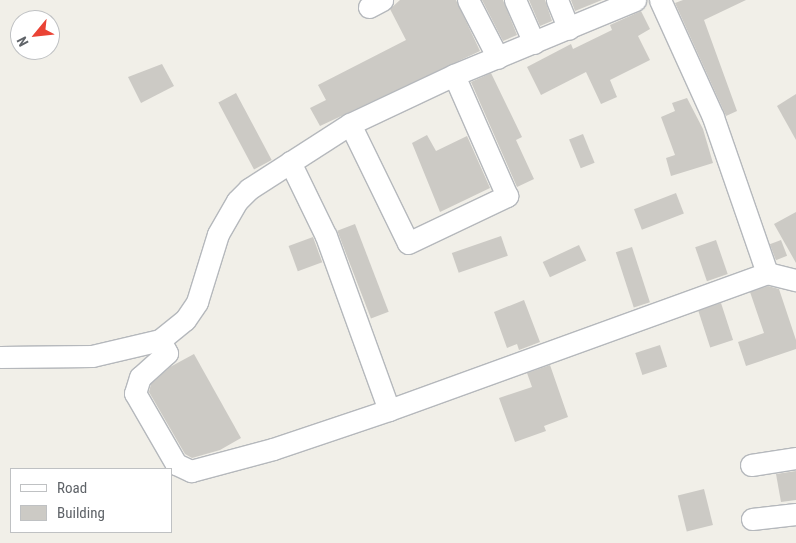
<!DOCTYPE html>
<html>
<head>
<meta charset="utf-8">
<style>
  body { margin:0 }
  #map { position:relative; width:796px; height:543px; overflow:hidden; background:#f1efe8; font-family:"Roboto Condensed",sans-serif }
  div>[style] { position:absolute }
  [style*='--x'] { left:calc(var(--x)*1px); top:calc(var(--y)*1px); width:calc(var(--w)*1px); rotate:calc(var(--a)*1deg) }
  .building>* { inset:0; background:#cccac5; transform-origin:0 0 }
  .roads { filter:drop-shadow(1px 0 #b5b8bc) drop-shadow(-1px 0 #b5b8bc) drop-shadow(0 1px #b5b8bc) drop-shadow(0 -1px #b5b8bc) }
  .minor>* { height:21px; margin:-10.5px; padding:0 10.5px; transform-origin:10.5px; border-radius:10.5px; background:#fff }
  span { translate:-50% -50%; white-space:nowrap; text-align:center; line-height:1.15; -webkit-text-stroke:5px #fff; paint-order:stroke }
  .legend { position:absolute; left:10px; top:468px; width:162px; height:65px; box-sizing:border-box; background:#fff; border:1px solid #bfc1c3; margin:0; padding:6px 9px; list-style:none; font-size:15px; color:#5f6368 }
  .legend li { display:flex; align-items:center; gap:10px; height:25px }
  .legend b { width:25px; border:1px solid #bfc1c3 }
  .north { position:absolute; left:10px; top:10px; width:50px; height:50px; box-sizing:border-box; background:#fff; border:1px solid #bfc1c3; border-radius:50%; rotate:242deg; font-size:14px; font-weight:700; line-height:20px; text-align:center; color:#5f6368 }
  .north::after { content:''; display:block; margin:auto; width:18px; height:22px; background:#ea4335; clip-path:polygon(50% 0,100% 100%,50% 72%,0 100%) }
</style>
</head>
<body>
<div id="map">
  <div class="building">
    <div style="clip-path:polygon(400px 0,456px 0,480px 51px,320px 126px,310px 108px,326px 100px,318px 85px,406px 40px,390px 9px)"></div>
    <div style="clip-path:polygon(482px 0,503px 0,517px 35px,503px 41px)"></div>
    <div style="clip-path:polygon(529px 0,545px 0,552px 21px,540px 26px)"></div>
    <div style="clip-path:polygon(571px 0,602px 0,575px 11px)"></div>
    <div style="clip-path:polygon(683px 0,746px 0,704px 20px,737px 111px,726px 116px,675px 3px)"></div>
    <div style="clip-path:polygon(641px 11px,650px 29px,638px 36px,650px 60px,610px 80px,617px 97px,601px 104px,586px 72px,541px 95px,527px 67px,571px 44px,573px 49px,612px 30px,610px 25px)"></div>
    <div style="clip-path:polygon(162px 64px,174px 86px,141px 103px,128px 77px)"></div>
    <div style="clip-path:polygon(491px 73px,522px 137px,516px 140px,534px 179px,517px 187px,471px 82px)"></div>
    <div style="left:236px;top:93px;width:76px;height:20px;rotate:62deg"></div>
    <div style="clip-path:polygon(796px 94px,796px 140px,777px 106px)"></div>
    <div style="clip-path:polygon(687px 98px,703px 129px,713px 163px,671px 176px,666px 158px,675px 155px,661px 117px,675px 111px,672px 103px)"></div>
    <div style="left:583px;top:134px;width:31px;height:15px;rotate:68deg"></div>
    <div style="clip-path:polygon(427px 135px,436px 151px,467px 136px,490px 188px,440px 212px,412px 143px)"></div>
    <div style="left:676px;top:193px;width:22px;height:45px;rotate:69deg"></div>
    <div style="clip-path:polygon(796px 212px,796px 263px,774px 224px)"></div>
    <div style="left:355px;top:224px;width:94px;height:19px;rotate:69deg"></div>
    <div style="left:501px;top:236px;width:21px;height:52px;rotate:71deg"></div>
    <div style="left:313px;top:237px;width:27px;height:26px;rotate:70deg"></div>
    <div style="left:716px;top:240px;width:36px;height:22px;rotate:71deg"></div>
    <div style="left:781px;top:240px;width:17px;height:12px;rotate:69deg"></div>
    <div style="left:579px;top:245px;width:17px;height:40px;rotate:65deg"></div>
    <div style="left:632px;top:247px;width:58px;height:17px;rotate:72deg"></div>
    <div style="clip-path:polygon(768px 286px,779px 289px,796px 340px,796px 349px,746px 366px,738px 342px,764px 333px,750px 292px)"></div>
    <div style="clip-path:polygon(524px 300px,540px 342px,519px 350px,517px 344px,507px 348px,494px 312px)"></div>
    <div style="left:721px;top:303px;width:39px;height:24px;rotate:72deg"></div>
    <div style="left:660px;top:345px;width:23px;height:26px;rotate:72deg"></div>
    <div style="clip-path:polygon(194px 354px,241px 438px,220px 450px,192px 458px,185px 454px,149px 392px,151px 384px,170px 367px)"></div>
    <div style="clip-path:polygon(550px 365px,568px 417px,544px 426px,546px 431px,515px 442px,499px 398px,532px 387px,527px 373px)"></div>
    <div style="clip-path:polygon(796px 471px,796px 500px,781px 502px,776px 474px)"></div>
    <div style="left:704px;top:489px;width:37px;height:27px;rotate:76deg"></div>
  </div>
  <div class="roads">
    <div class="minor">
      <div style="--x:468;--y:0;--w:65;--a:62.7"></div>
      <div style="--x:515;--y:0;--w:47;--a:66.2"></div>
      <div style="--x:557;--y:0;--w:31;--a:68"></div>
      <div style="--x:660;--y:0;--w:128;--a:65.6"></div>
      <div style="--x:713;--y:117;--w:165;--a:70.9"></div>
      <div style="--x:369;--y:7;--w:15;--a:-28"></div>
      <div style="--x:350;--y:124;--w:132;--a:64"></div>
      <div style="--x:408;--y:243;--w:110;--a:-25.4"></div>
      <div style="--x:507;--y:196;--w:132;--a:-113.7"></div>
      <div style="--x:290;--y:162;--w:82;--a:64.1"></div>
      <div style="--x:326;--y:236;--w:185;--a:70.1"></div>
      <div style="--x:160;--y:340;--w:15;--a:62"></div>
      <div style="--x:167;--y:353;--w:36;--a:138"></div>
      <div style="--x:140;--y:377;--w:17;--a:107"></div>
      <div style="--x:135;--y:393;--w:82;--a:60"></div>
      <div style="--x:176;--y:464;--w:17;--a:25"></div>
      <div style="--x:191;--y:471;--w:85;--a:-15"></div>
      <div style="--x:273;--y:449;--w:122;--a:-18.6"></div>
      <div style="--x:389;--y:410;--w:402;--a:-19.9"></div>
      <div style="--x:767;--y:273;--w:30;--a:14"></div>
      <div style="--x:0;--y:357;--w:92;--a:-0.6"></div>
      <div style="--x:92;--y:356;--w:70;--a:-13.2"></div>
      <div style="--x:160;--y:340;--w:32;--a:-39"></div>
      <div style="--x:185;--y:320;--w:22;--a:-56"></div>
      <div style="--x:197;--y:302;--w:71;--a:-72.8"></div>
      <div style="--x:218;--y:234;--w:38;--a:-60"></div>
      <div style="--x:237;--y:201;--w:17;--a:-45"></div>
      <div style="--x:249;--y:189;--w:120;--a:-32.8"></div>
      <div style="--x:350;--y:124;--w:115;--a:-25.2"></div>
      <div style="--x:454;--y:75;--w:196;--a:-22.5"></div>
      <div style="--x:751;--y:465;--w:46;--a:-8.8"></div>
      <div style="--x:752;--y:519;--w:44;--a:-6.5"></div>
    </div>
  </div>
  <ul class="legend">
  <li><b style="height:6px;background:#fff"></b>Road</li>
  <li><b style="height:14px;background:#cccac5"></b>Building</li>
  </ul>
  <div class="north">N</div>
</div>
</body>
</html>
